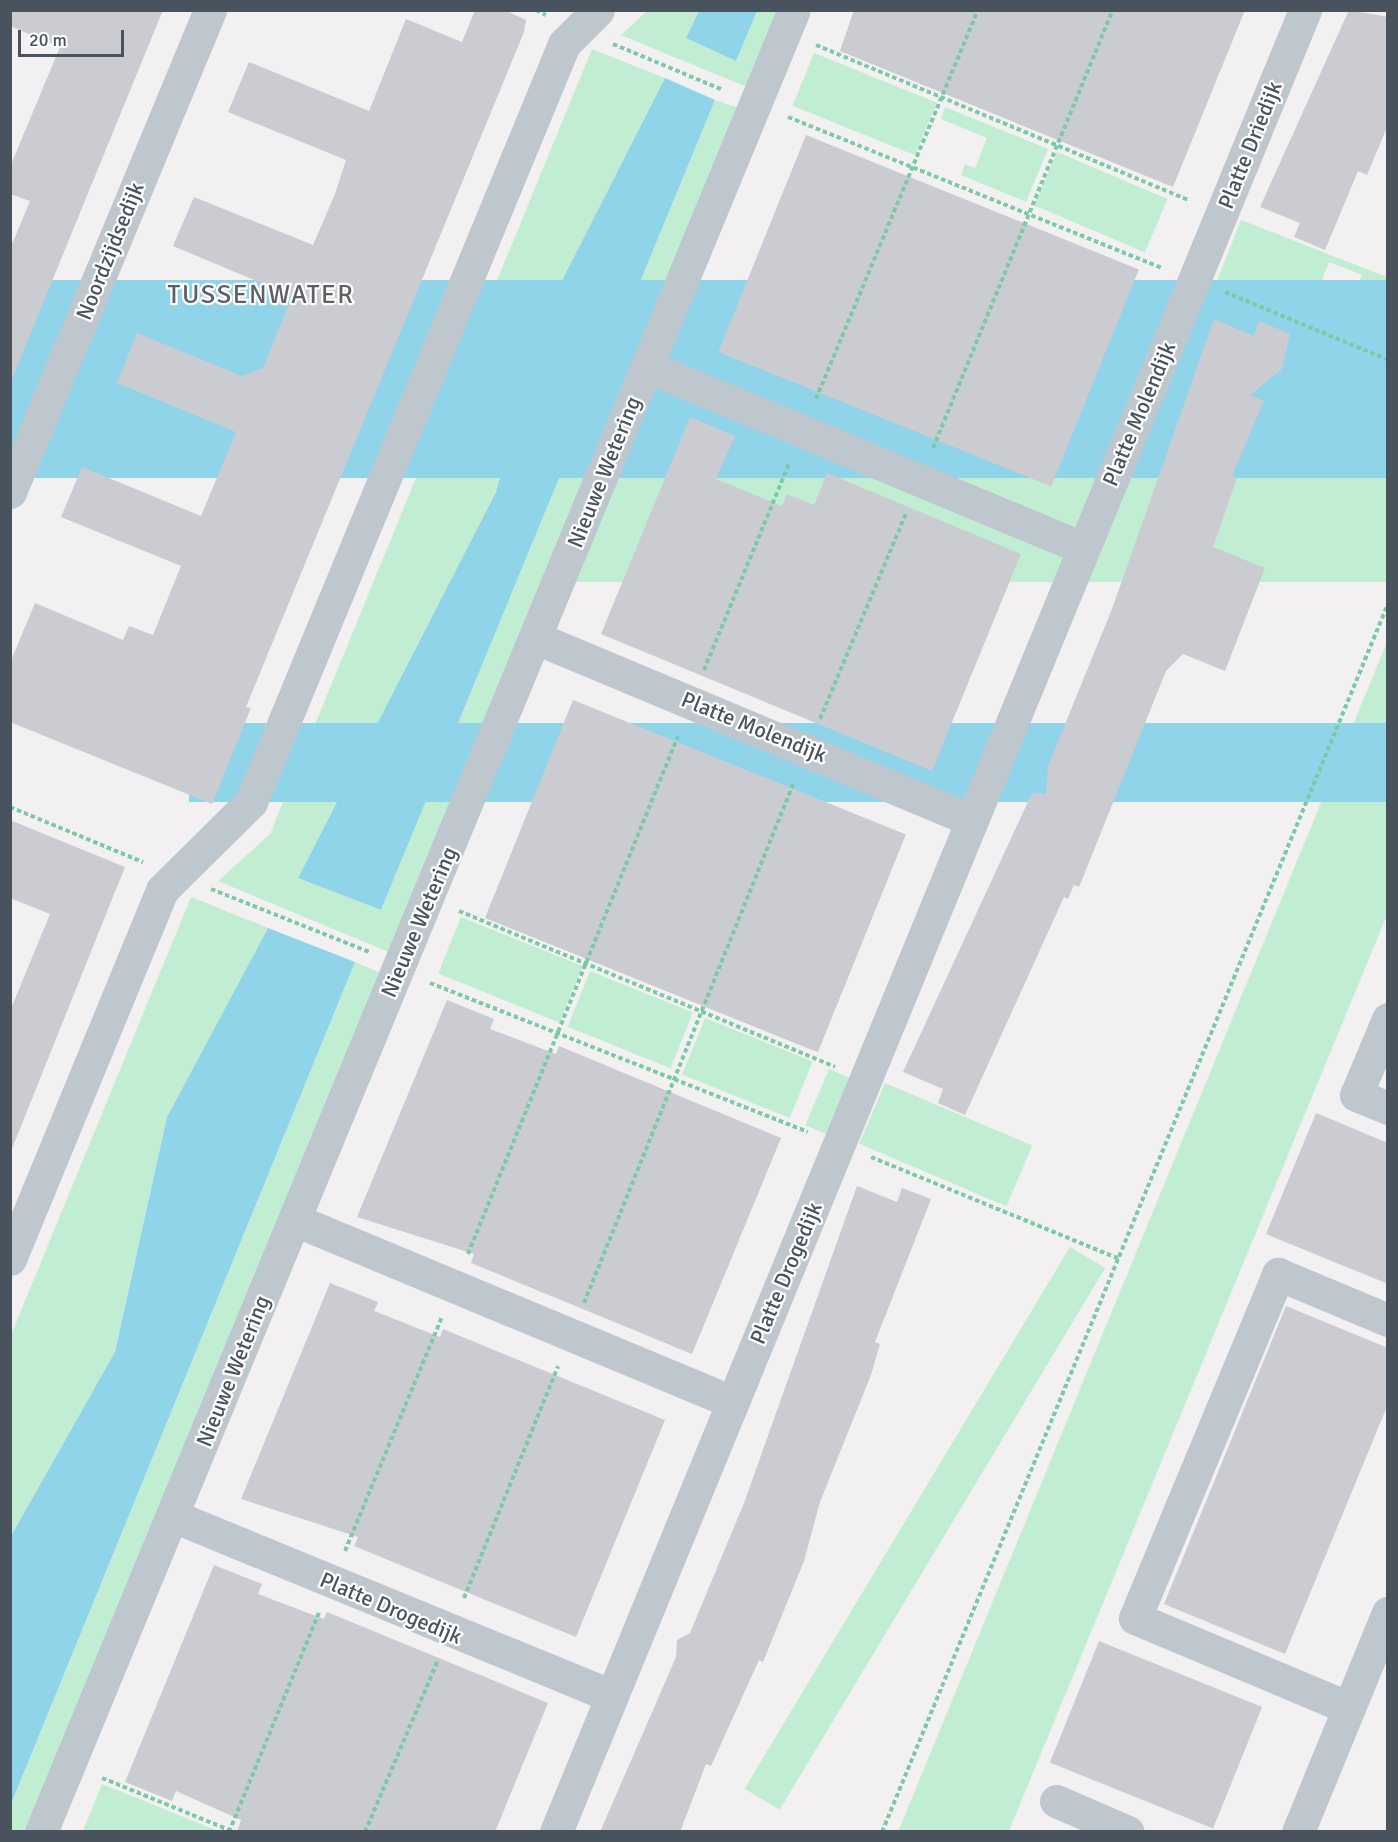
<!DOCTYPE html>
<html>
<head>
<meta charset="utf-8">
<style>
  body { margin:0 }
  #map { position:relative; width:1398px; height:1842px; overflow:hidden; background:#f2f0f0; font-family:Signika,sans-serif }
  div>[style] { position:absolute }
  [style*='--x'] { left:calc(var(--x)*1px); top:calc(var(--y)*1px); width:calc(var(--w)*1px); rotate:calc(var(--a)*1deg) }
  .green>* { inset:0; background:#c1eed3; transform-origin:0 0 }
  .water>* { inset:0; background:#8fd4e9; transform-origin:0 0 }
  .building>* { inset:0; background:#caccd2; transform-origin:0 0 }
  .path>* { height:4px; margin-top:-2px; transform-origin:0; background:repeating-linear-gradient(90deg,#7acba5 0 4.5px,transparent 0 7.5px) }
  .minor>* { height:33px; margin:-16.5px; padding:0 16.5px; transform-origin:16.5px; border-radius:16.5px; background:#bec7ce }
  span { translate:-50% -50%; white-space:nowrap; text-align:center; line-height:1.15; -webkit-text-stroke:4.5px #fff; paint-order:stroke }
  .street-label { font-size:22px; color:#48535d }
  .quarter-label { font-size:26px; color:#5d6065; letter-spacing:1.5px }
  .frame { position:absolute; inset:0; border:12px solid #48535d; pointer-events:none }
  .scale { position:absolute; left:18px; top:30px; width:106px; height:27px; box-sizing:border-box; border:3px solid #48535d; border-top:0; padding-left:8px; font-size:18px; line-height:21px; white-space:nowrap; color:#48535d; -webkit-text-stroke:4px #fff; paint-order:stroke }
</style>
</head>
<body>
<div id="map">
  <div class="green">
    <div style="clip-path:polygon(647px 11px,699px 11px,686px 38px,736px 61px,757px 11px,781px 11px,749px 88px,621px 35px)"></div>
    <div style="clip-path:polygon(592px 49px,665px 78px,545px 314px,496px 492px,298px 878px,381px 910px,715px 100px,742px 109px,391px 953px,218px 881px,270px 834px)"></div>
    <div style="left:814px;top:53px;width:132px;height:57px;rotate:22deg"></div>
    <div style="clip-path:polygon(945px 107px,1048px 149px,1026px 202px,961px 175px,965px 164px,975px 168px,987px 138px,941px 119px)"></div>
    <div style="left:1057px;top:152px;width:120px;height:58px;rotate:23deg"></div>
    <div style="clip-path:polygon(1241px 220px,1387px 277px,1362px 342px,1340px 329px,1362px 275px,1329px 262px,1307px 318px,1217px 281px)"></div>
    <div style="left:1387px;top:478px;width:104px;height:817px;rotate:90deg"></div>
    <div style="clip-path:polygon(1387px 642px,1387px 915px,1009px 1831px,898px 1832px)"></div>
    <div style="clip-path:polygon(191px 897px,268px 928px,167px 1117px,115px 1352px,11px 1536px,11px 1335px)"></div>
    <div style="left:461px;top:917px;width:131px;height:61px;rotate:22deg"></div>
    <div style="clip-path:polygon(355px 962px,385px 975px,29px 1831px,11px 1832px,11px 1804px)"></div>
    <div style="left:590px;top:971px;width:111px;height:60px;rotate:22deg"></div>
    <div style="left:705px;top:1018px;width:116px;height:61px;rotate:22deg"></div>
    <div style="left:829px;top:1069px;width:26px;height:61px;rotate:23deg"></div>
    <div style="left:885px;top:1083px;width:160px;height:66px;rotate:23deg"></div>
    <div style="left:1070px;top:1247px;width:41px;height:632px;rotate:31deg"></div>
    <div style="clip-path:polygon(102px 1784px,218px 1831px,83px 1831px)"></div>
  </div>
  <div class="water">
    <div style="clip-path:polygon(699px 11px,757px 11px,736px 61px,686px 38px)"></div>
    <div style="clip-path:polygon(665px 78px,715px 100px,381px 910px,298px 878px,496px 492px,545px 314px)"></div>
    <div style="left:1387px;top:280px;width:198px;height:1677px;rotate:90deg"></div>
    <div style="left:1387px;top:723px;width:79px;height:1198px;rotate:90deg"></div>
    <div style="clip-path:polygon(268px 928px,355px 962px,11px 1804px,11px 1536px,115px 1352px,167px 1117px)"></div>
  </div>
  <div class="building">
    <div style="clip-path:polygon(10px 10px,163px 10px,12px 379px,10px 249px,30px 201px,10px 194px,10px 167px,60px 47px,10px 26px)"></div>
    <div style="clip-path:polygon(475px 10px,504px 10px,526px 20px,524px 32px,246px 707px,251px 708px,212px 804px,10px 722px,10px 663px,35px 603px,123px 640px,129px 626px,153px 635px,181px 566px,61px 517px,82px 467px,201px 516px,236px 432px,117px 383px,137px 333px,242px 376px,263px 368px,292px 296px,173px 246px,194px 197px,313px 245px,335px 194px,346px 160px,228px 112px,249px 62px,369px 111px,406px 19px,462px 42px)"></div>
    <div style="clip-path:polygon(854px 10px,1245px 10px,1173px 187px,840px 51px)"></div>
    <div style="clip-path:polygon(1349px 10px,1388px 17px,1388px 125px,1367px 175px,1358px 171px,1325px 250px,1294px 237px,1300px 223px,1260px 207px)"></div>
    <div style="left:806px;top:135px;width:359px;height:234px;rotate:22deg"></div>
    <div style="clip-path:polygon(1214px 319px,1254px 336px,1259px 321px,1290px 334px,1282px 369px,1250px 395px,1264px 401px,1232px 476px,1237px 478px,1213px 547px,1265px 568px,1225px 671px,1183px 654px,1166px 671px,1079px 887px,1074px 885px,1068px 899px,1064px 897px,965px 1115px,938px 1103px,943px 1089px,903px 1072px,1032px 793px,1046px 794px,1048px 766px,1112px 609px)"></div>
    <div style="clip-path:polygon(690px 417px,735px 436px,716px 479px,782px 506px,787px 494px,814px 505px,827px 473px,1021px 554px,932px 771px,601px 634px)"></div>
    <div style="left:573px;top:700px;width:359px;height:235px;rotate:22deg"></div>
    <div style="clip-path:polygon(10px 820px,125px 867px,11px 1151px,10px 1011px,50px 914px,10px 898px)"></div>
    <div style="clip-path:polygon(447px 1000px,494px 1019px,490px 1029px,556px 1054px,559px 1046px,781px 1138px,692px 1354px,471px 1263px,474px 1254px,357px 1217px)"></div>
    <div style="clip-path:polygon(1316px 1113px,1388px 1143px,1388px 1284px,1266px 1234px)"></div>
    <div style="clip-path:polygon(857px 1186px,897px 1202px,902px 1188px,931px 1199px,875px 1342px,880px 1344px,871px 1375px,820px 1502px,804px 1561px,763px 1662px,759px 1660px,711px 1766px,706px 1764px,680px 1832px,600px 1832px,676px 1657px,677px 1640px,690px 1633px,744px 1503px)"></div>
    <div style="clip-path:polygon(330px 1283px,378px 1302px,374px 1311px,440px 1337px,443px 1329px,665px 1420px,576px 1637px,354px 1546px,358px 1537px,241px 1499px)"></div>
    <div style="clip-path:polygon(1286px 1306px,1388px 1348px,1388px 1404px,1285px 1654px,1164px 1604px)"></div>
    <div style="clip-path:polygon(214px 1565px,262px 1584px,258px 1594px,324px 1619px,327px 1612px,548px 1703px,495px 1832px,237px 1832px,241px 1820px,176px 1791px,172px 1801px,125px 1782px)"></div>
    <div style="left:1099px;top:1641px;width:176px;height:131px;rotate:22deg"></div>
  </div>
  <div class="path">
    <div style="--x:536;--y:10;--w:11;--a:27"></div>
    <div style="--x:613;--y:44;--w:119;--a:22.7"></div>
    <div style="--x:816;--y:45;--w:404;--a:22.6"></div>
    <div style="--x:788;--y:117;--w:403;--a:22"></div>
    <div style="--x:1225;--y:292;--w:177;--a:22.6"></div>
    <div style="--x:816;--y:399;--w:421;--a:-67.4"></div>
    <div style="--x:933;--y:448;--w:474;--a:-67.7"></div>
    <div style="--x:704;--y:670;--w:223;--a:-67.6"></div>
    <div style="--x:820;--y:719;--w:223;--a:-67.3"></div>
    <div style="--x:10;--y:807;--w:144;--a:22.5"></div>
    <div style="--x:211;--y:889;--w:170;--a:21.7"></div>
    <div style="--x:459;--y:911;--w:407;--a:22.5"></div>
    <div style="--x:430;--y:983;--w:406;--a:21.5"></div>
    <div style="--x:871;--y:1157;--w:269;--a:22.3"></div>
    <div style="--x:468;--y:1254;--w:559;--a:-67.93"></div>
    <div style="--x:584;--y:1303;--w:562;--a:-68.05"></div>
    <div style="--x:345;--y:1551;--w:253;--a:-67.5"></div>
    <div style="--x:464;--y:1598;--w:250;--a:-67.9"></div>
    <div style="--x:102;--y:1778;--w:143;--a:22.2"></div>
    <div style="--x:229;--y:1832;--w:237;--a:-67.7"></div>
    <div style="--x:365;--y:1832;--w:187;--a:-67"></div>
    <div style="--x:882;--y:1832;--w:1328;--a:-67.61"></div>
  </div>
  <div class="minor">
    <div style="--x:648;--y:367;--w:470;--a:22.6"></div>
    <div style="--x:10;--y:492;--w:522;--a:-67.46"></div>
    <div style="--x:536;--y:638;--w:472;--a:22.7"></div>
    <div style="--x:1388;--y:1019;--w:82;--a:112.8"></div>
    <div style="--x:1356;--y:1095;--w:35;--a:22"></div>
    <div style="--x:295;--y:1220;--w:473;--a:22.6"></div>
    <div style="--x:10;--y:1259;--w:399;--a:-67.6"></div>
    <div style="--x:162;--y:890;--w:125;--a:-44.7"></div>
    <div style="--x:251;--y:802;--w:820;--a:-67.56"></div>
    <div style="--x:564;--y:44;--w:48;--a:-45"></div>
    <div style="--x:173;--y:1516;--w:474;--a:22.3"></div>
    <div style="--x:1349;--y:1708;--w:232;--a:-157.2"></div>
    <div style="--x:1135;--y:1618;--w:373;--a:-67.4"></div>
    <div style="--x:1278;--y:1274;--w:119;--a:22.7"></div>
    <div style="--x:1056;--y:1801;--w:78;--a:23.3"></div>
    <div style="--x:41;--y:1832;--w:1971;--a:-67.55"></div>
    <div style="--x:556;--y:1832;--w:1970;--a:-67.65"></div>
    <div style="--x:1298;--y:1832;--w:237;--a:-67.7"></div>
  </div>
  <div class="street-label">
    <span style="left:1250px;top:145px;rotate:-68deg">Platte Driedijk</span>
    <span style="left:110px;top:251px;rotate:-68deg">Noordzijdsedijk</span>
    <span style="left:1139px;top:414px;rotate:-67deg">Platte Molendijk</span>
    <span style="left:604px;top:472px;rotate:-68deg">Nieuwe Wetering</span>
    <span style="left:754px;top:727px;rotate:22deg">Platte Molendijk</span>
    <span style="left:419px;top:922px;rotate:-67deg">Nieuwe Wetering</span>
    <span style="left:786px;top:1273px;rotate:-67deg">Platte Drogedijk</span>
    <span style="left:233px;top:1371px;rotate:-68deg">Nieuwe Wetering</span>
    <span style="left:391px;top:1608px;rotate:23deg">Platte Drogedijk</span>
  </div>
  <div class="quarter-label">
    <span style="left:261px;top:296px">TUSSENWATER</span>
  </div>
  <div class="frame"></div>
  <div class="scale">20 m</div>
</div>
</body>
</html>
